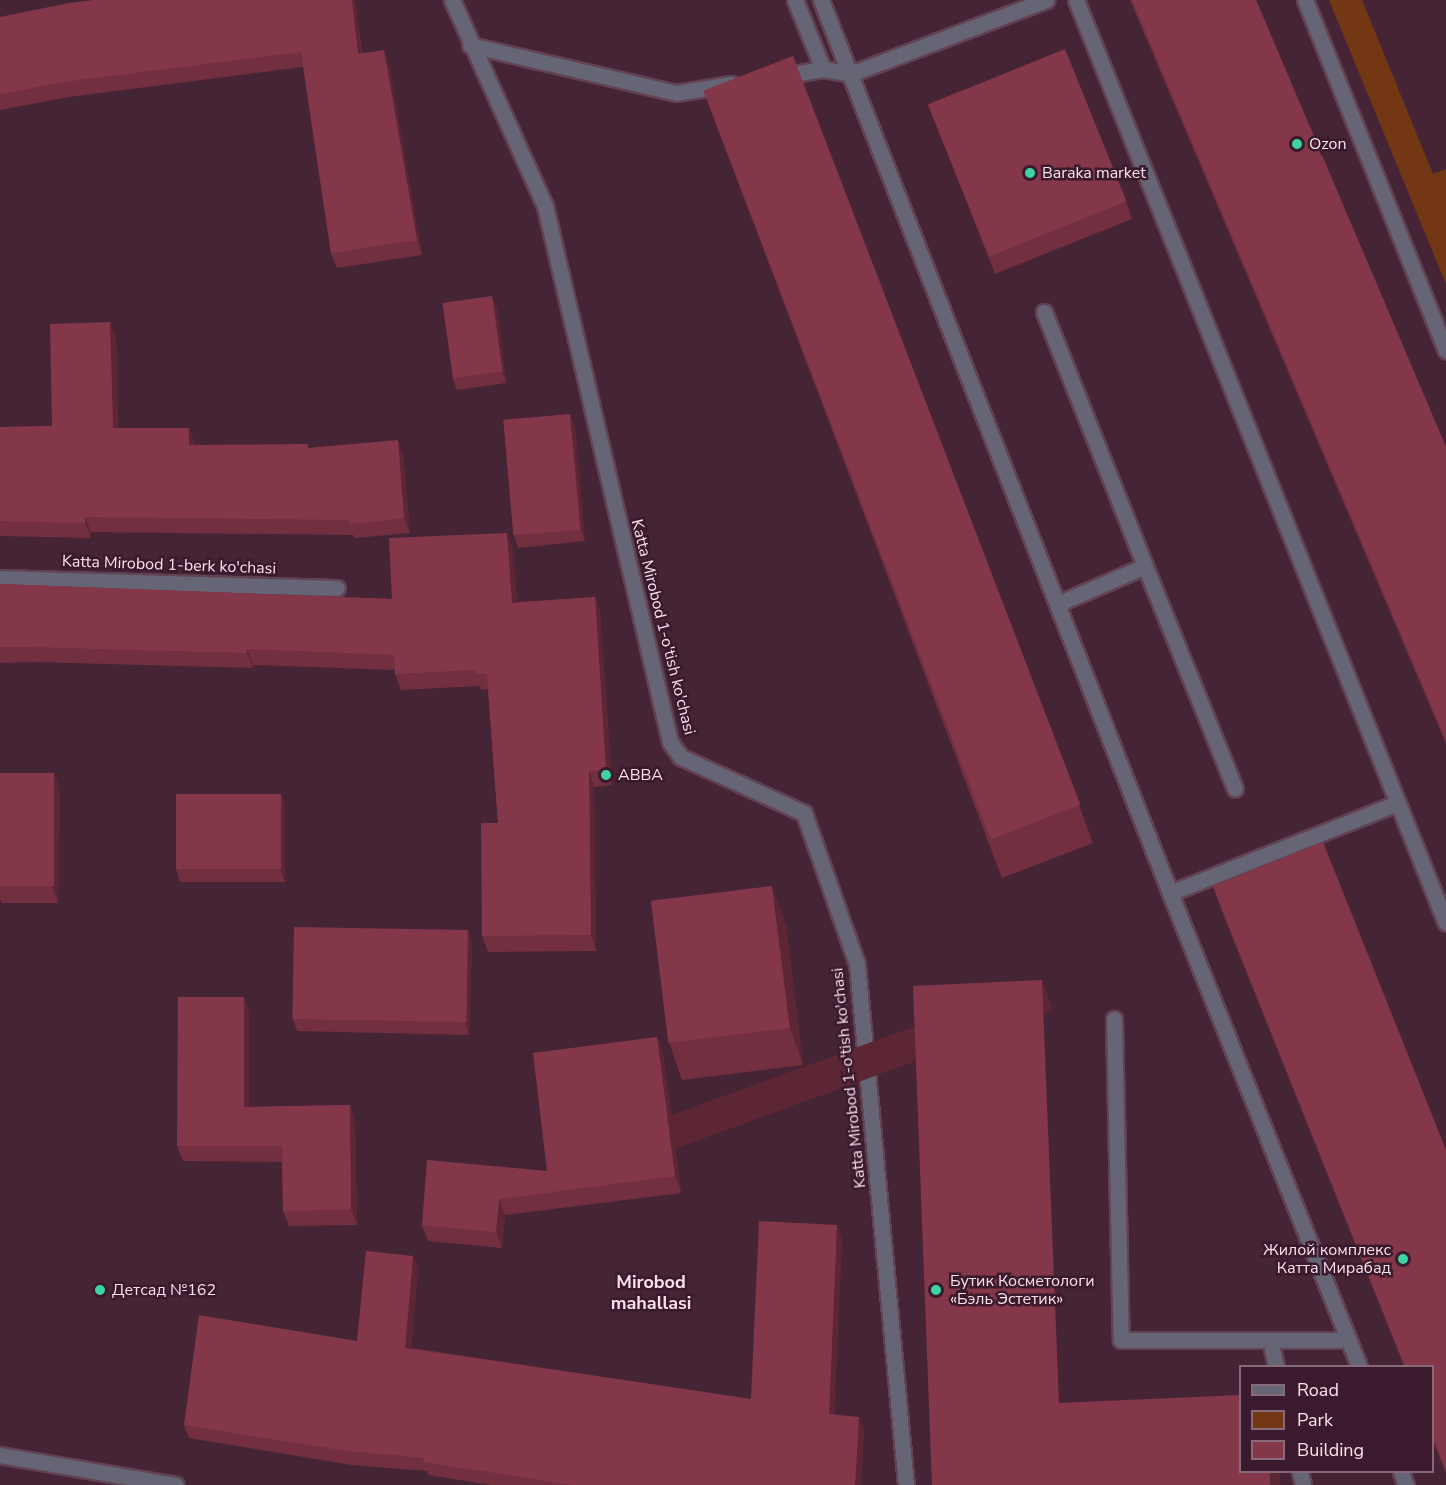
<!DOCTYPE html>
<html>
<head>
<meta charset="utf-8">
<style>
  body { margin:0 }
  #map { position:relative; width:1446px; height:1485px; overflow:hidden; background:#452436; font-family:"Nunito Sans",sans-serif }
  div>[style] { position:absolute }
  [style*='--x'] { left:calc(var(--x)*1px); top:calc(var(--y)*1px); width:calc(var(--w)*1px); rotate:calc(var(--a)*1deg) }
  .green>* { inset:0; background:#743714 }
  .roads { filter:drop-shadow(2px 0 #624253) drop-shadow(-2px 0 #624253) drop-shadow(0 2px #624253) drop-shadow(0 -2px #624253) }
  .lane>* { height:15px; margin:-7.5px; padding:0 7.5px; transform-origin:7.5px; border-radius:7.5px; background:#656575 }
  .street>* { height:15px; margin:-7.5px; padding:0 7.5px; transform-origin:7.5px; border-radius:7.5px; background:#656575 }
  .wall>* { inset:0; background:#722f40 }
  .shaded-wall>* { inset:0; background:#5d2634; transform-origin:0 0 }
  .building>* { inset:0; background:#85374a; transform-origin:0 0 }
  .dots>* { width:16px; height:16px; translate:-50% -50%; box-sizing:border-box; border:3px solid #3a1a2c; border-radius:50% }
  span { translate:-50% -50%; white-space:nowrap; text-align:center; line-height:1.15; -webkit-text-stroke:5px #3a1a2c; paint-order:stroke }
  .poi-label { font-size:16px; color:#f8e1ec }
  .left { translate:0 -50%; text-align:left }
  .right { translate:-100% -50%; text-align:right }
  .street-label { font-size:16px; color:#f8e1ec }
  .neighbourhood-label { font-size:18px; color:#f8e1ec; font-weight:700 }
  .legend { position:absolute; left:1239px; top:1365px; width:195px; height:108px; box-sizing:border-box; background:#3a1a2c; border:2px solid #866a79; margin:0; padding:8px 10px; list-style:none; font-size:18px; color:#f8e1ec }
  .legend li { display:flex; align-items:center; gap:12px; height:30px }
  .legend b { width:30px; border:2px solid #866a79 }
</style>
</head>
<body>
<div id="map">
  <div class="green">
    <div style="clip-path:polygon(1329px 0,1362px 0,1433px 174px,1446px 169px,1446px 284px)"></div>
  </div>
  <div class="roads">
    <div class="lane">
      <div style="--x:795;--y:0;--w:74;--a:67.9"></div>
      <div style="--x:821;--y:0;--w:959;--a:68.65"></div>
      <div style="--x:1170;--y:893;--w:242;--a:-21.6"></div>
      <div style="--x:1076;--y:0;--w:994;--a:68.16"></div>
      <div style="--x:1305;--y:0;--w:378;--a:68.1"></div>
      <div style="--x:1044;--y:312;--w:273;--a:68.3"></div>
      <div style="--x:1145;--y:566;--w:96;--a:156.6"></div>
      <div style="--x:1145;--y:566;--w:240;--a:68"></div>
      <div style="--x:1170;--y:893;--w:509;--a:68.22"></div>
      <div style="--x:1114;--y:1019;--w:321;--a:88.8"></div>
      <div style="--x:1121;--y:1340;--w:227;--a:0"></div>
      <div style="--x:1270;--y:1340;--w:27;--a:77"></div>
      <div style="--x:1300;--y:1472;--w:13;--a:77"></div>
      <div style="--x:1401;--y:1472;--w:14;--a:69"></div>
    </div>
    <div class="street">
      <div style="--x:452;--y:0;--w:226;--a:65.7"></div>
      <div style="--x:545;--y:206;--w:550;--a:76.87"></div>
      <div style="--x:670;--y:742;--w:19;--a:54"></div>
      <div style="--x:681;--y:757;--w:135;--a:24.5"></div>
      <div style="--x:804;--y:813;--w:160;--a:70.7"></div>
      <div style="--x:857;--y:964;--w:523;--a:84.63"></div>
      <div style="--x:470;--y:45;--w:212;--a:13.1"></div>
      <div style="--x:676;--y:93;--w:56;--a:-9.3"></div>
      <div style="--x:782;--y:76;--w:42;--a:-9.7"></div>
      <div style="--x:823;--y:69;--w:27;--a:10"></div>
      <div style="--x:850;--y:74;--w:210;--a:-20.7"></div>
      <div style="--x:0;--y:578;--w:337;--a:1.7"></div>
      <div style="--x:0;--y:1455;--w:178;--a:9.7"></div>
    </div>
  </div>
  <div class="wall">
    <div style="clip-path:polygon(355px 0,362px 53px,389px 65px,422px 255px,337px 268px,331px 253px,303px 67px,69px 97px,0 110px,0 17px)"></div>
    <div style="clip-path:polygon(1130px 0,1256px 0,1446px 447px,1446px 744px)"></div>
    <div style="clip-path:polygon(703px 90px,1079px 805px,1093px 843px,1002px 878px)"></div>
    <div style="clip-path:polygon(928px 104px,1126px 201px,1132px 219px,995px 274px)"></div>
    <div style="clip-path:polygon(497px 308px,506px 383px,457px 390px,452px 378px)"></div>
    <div style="clip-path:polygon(110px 322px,116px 337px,118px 428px,189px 428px,195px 445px,310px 448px,403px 454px,410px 533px,355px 538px,353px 535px,91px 532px,91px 538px,0 536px,0 427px,52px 426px)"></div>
    <div style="clip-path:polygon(575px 426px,585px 541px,518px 548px,514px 536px)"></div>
    <div style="clip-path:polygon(513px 549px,517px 602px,595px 597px,600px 612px,612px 785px,594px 787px,596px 951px,488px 952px,482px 936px,498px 823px,488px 689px,481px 690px,480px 686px,401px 690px,395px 674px,395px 670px,253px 665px,253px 668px,34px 662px,0 663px,0 584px,392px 599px)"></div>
    <div style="clip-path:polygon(0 773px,54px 773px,60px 791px,58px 903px,2px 903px,0 899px)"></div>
    <div style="clip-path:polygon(281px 794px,285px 807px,285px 882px,180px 882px,176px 869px)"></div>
    <div style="clip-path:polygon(1213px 886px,1446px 1150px,1446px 1473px,1432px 1439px,1432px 1366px,1404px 1366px,1224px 917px)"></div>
    <div style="clip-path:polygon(786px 924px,803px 1065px,682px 1080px,669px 1042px)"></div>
    <div style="clip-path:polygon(468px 931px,472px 943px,469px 1035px,297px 1031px,293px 1019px)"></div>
    <div style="clip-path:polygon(244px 997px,249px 1012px,249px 1107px,350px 1105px,355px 1121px,357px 1225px,289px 1226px,283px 1211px,282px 1162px,183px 1161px,177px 1146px)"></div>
    <div style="clip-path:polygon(663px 1053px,681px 1193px,505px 1215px,502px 1248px,428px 1241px,422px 1225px,547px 1171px)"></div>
    <div style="clip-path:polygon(842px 1238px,834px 1414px,864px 1431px,861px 1485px,491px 1485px,428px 1475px,427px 1471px,352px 1465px,189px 1438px,184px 1425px,357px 1341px,413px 1256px,418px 1269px,411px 1348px,751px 1399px)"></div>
  </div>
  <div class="shaded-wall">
    <div style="clip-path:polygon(352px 0,355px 0,363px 69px,358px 54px)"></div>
    <div style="clip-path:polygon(384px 50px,389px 65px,422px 255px,417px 240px)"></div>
    <div style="clip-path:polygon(492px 296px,497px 308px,506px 383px,502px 371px)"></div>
    <div style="clip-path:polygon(110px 322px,116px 337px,118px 443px,113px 428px)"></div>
    <div style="clip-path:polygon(570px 414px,575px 426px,585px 541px,581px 529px)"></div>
    <div style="clip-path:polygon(189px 428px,195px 443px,195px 460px,189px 445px)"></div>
    <div style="clip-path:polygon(398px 440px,403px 454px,410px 533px,404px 518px)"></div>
    <div style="clip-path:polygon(85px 517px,91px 532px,91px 538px,85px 523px)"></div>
    <div style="clip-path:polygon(507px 533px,513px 549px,518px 618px,512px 603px)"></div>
    <div style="clip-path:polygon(595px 597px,600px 612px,612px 785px,606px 770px)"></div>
    <div style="clip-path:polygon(247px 649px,253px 665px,253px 668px,247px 653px)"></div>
    <div style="clip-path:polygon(589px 771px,594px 787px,596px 951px,591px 935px)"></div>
    <div style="clip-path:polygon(54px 773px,60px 791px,58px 903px,52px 886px)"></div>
    <div style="clip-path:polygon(281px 794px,285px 807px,285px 882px,280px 869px)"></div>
    <div style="clip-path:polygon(772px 886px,786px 924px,803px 1065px,790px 1028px)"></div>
    <div style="clip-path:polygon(468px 931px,472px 943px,469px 1035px,465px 1023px)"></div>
    <div style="left:1042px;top:980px;width:33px;height:423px;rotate:70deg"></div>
    <div style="clip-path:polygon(244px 997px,249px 1012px,249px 1122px,244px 1107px)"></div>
    <div style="clip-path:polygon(657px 1037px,663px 1053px,681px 1193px,675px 1176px)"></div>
    <div style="clip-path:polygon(350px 1105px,355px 1121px,357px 1225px,351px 1209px)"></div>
    <div style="clip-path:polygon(499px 1199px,505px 1215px,502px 1248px,496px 1232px)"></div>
    <div style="clip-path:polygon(837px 1225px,842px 1238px,833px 1427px,829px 1414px)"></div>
    <div style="clip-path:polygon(413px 1256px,418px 1269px,410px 1361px,405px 1348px)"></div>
    <div style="clip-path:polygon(859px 1417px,864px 1431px,861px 1485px,855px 1485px)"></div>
    <div style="left:1270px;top:1472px;width:10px;height:13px"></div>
  </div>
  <div class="building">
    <div style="clip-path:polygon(94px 0,352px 0,358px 54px,384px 50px,417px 240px,331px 253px,301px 52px,64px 82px,0 94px,0 17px,69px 3px)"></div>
    <div style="clip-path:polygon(1132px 0,1256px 0,1446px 447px,1446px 740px)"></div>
    <div style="left:1065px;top:49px;width:164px;height:148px;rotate:68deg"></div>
    <div style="left:793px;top:56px;width:802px;height:96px;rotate:69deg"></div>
    <div style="left:492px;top:296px;width:76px;height:50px;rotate:82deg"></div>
    <div style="clip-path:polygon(110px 322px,113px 428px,189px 428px,189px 445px,308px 444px,308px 448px,398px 440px,404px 518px,349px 524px,349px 520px,85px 517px,85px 523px,0 521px,0 427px,52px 426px,50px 324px)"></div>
    <div style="left:570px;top:414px;width:116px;height:67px;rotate:85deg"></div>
    <div style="clip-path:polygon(507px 533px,512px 603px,595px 597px,606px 770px,589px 771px,591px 935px,482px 936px,481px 823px,498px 823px,487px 674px,476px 674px,475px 670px,395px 674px,394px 655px,247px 649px,247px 653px,29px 647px,0 647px,0 584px,392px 599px,389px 538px)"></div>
    <div style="left:0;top:773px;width:54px;height:113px"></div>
    <div style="left:176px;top:794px;width:105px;height:75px"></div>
    <div style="clip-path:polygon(1323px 842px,1446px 1150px,1446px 1470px,1432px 1436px,1432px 1366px,1405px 1366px,1213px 886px)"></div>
    <div style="left:772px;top:886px;width:143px;height:122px;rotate:83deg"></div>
    <div style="left:294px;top:927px;width:174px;height:92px;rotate:1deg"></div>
    <div style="clip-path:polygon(1042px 980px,1059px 1403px,1240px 1395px,1240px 1472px,1270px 1472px,1270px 1485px,932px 1485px,913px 986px)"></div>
    <div style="clip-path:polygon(178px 997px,244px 997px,244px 1107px,350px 1105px,351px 1209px,283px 1211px,282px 1146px,177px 1146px)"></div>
    <div style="clip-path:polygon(657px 1037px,675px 1176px,499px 1199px,496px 1232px,422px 1225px,427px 1160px,547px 1171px,533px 1053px)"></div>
    <div style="clip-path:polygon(759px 1221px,837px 1225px,829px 1414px,859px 1417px,855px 1485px,573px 1485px,423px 1462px,424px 1458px,347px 1451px,184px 1425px,199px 1315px,357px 1341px,366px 1251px,413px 1256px,405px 1348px,751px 1399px)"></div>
  </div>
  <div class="dots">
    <div style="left:1297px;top:144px;background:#3cd4a4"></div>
    <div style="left:1030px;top:173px;background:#3cd4a4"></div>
    <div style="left:606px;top:775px;background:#3cd4a4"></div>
    <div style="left:1403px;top:1259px;background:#3cd4a4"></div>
    <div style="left:100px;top:1290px;background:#3cd4a4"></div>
    <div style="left:936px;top:1290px;background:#3cd4a4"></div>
  </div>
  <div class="poi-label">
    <span class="left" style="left:1309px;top:144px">Ozon</span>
    <span class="left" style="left:1042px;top:173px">Baraka market</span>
    <span class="left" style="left:618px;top:775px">ABBA</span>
    <span class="right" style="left:1391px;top:1259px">Жилой комплекс<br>Катта Мирабад</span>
    <span class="left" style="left:950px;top:1290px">Бутик Косметологи<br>«Бэль Эстетик»</span>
    <span class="left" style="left:112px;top:1290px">Детсад №162</span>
  </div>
  <div class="street-label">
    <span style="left:169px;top:565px;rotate:2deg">Katta Mirobod 1-berk ko'chasi</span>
    <span style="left:663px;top:627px;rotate:76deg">Katta Mirobod 1-o'tish ko'chasi</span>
    <span style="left:849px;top:1078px;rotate:-96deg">Katta Mirobod 1-o'tish ko'chasi</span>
  </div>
  <div class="neighbourhood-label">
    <span style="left:651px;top:1293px">Mirobod<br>mahallasi</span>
  </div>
  <ul class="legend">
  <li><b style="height:8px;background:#656575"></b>Road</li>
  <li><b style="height:16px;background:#743714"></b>Park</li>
  <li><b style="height:16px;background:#85374a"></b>Building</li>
  </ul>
</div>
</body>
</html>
